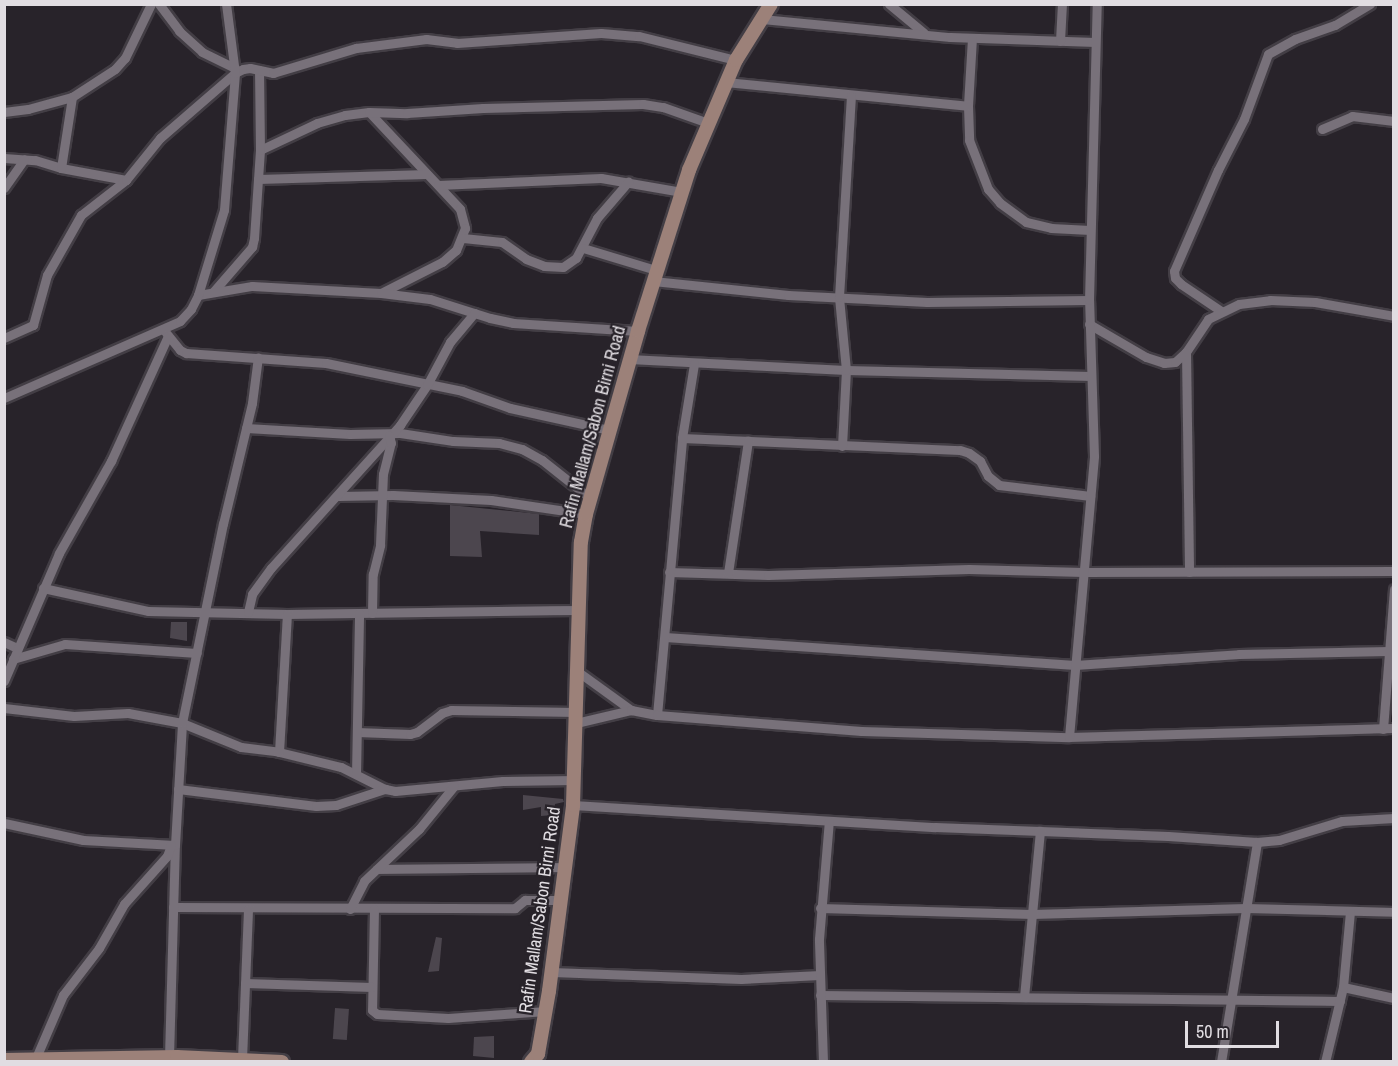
<!DOCTYPE html>
<html>
<head>
<meta charset="utf-8">
<style>
  body { margin:0 }
  #map { position:relative; width:1398px; height:1066px; overflow:hidden; background:#28232a; font-family:"Archivo Narrow",sans-serif }
  div>[style] { position:absolute }
  [style*='--x'] { left:calc(var(--x)*1px); top:calc(var(--y)*1px); width:calc(var(--w)*1px); rotate:calc(var(--a)*1deg) }
  .building>* { inset:0; background:#4c464e; transform-origin:0 0 }
  .roads { filter:drop-shadow(2px 0 #433e45) drop-shadow(-2px 0 #433e45) drop-shadow(0 2px #433e45) drop-shadow(0 -2px #433e45) }
  .street>* { height:9px; margin:-4.5px; padding:0 4.5px; transform-origin:4.5px; border-radius:4.5px; background:#78717a }
  .secondary>* { height:14px; margin:-7px; padding:0 7px; transform-origin:7px; border-radius:7px; background:#9c8179 }
  span { translate:-50% -50%; white-space:nowrap; text-align:center; line-height:1.15; -webkit-text-stroke:4.5px #28232a; paint-order:stroke }
  .street-label { font-size:18px; color:#e1dde2 }
  .frame { position:absolute; inset:0; border:6px solid #e1dde2; pointer-events:none }
  .scale { position:absolute; left:1185px; top:1021px; width:94px; height:27px; box-sizing:border-box; border:3px solid #e1dde2; border-top:0; padding-left:8px; font-size:18px; line-height:21px; white-space:nowrap; color:#e1dde2; -webkit-text-stroke:4px #28232a; paint-order:stroke }
</style>
</head>
<body>
<div id="map">
  <div class="building">
    <div style="clip-path:polygon(450px 505px,539px 514px,539px 535px,480px 531px,482px 557px,450px 556px)"></div>
    <div style="clip-path:polygon(171px 622px,187px 622px,187px 641px,170px 638px)"></div>
    <div style="clip-path:polygon(523px 795px,563px 799px,564px 802px,555px 804px,554px 815px,541px 816px,541px 807px,523px 810px)"></div>
    <div style="clip-path:polygon(436px 937px,442px 938px,439px 971px,428px 972px)"></div>
    <div style="left:335px;top:1008px;width:14px;height:31px;rotate:4deg"></div>
    <div style="clip-path:polygon(494px 1036px,494px 1058px,473px 1056px,474px 1037px)"></div>
  </div>
  <div class="roads">
    <div class="street">
      <div style="--x:159;--y:4;--w:34;--a:53"></div>
      <div style="--x:179;--y:31;--w:31;--a:42"></div>
      <div style="--x:202;--y:52;--w:37;--a:26"></div>
      <div style="--x:889;--y:4;--w:45;--a:39.6"></div>
      <div style="--x:762;--y:19;--w:189;--a:5.5"></div>
      <div style="--x:950;--y:37;--w:145;--a:2"></div>
      <div style="--x:972;--y:38;--w:68;--a:93.4"></div>
      <div style="--x:968;--y:106;--w:34;--a:88"></div>
      <div style="--x:969;--y:140;--w:53;--a:68.8"></div>
      <div style="--x:988;--y:189;--w:18;--a:49"></div>
      <div style="--x:1000;--y:203;--w:32;--a:36"></div>
      <div style="--x:1026;--y:222;--w:26;--a:13"></div>
      <div style="--x:1051;--y:228;--w:39;--a:3"></div>
      <div style="--x:1060;--y:41;--w:37;--a:-87"></div>
      <div style="--x:725;--y:82;--w:244;--a:5.6"></div>
      <div style="--x:4;--y:112;--w:24;--a:-7"></div>
      <div style="--x:28;--y:109;--w:46;--a:-15.3"></div>
      <div style="--x:72;--y:97;--w:51;--a:-33.1"></div>
      <div style="--x:115;--y:69;--w:15;--a:-48"></div>
      <div style="--x:125;--y:58;--w:60;--a:-64.3"></div>
      <div style="--x:369;--y:112;--w:133;--a:46.8"></div>
      <div style="--x:460;--y:209;--w:20;--a:75"></div>
      <div style="--x:465;--y:228;--w:24;--a:112"></div>
      <div style="--x:456;--y:250;--w:18;--a:139"></div>
      <div style="--x:442;--y:262;--w:68;--a:153.1"></div>
      <div style="--x:1322;--y:129;--w:33;--a:-23"></div>
      <div style="--x:1352;--y:116;--w:42;--a:6.8"></div>
      <div style="--x:260;--y:150;--w:63;--a:-25.3"></div>
      <div style="--x:317;--y:123;--w:29;--a:-16"></div>
      <div style="--x:345;--y:115;--w:24;--a:-7"></div>
      <div style="--x:369;--y:112;--w:38;--a:2"></div>
      <div style="--x:407;--y:113;--w:76;--a:-3.8"></div>
      <div style="--x:483;--y:108;--w:160;--a:-1.4"></div>
      <div style="--x:643;--y:104;--w:20;--a:9"></div>
      <div style="--x:663;--y:107;--w:48;--a:19.6"></div>
      <div style="--x:4;--y:158;--w:31;--a:4"></div>
      <div style="--x:35;--y:160;--w:27;--a:17"></div>
      <div style="--x:61;--y:168;--w:66;--a:10.5"></div>
      <div style="--x:61;--y:168;--w:72;--a:-81.2"></div>
      <div style="--x:258;--y:179;--w:169;--a:-1.7"></div>
      <div style="--x:438;--y:185;--w:163;--a:-2.5"></div>
      <div style="--x:601;--y:178;--w:82;--a:9.8"></div>
      <div style="--x:4;--y:188;--w:35;--a:-55"></div>
      <div style="--x:463;--y:238;--w:39;--a:6"></div>
      <div style="--x:502;--y:242;--w:29;--a:35"></div>
      <div style="--x:526;--y:259;--w:19;--a:21"></div>
      <div style="--x:544;--y:266;--w:19;--a:3"></div>
      <div style="--x:563;--y:267;--w:16;--a:-35"></div>
      <div style="--x:576;--y:258;--w:45;--a:-62.3"></div>
      <div style="--x:597;--y:218;--w:48;--a:-49.3"></div>
      <div style="--x:583;--y:248;--w:76;--a:16.8"></div>
      <div style="--x:653;--y:281;--w:136;--a:5.9"></div>
      <div style="--x:788;--y:295;--w:139;--a:2.9"></div>
      <div style="--x:927;--y:302;--w:162;--a:-0.7"></div>
      <div style="--x:213;--y:292;--w:60;--a:-49.1"></div>
      <div style="--x:252;--y:247;--w:9;--a:-77"></div>
      <div style="--x:254;--y:238;--w:88;--a:-86.1"></div>
      <div style="--x:260;--y:150;--w:80;--a:-90.7"></div>
      <div style="--x:198;--y:295;--w:55;--a:-9.5"></div>
      <div style="--x:252;--y:286;--w:129;--a:3.1"></div>
      <div style="--x:381;--y:293;--w:49;--a:7"></div>
      <div style="--x:430;--y:299;--w:63;--a:17.6"></div>
      <div style="--x:490;--y:318;--w:24;--a:12"></div>
      <div style="--x:513;--y:323;--w:125;--a:3.7"></div>
      <div style="--x:1221;--y:311;--w:48;--a:-146"></div>
      <div style="--x:1181;--y:284;--w:8;--a:-135"></div>
      <div style="--x:1175;--y:278;--w:7;--a:-98"></div>
      <div style="--x:1174;--y:271;--w:110;--a:-66.5"></div>
      <div style="--x:1218;--y:170;--w:57;--a:-63"></div>
      <div style="--x:1244;--y:119;--w:69;--a:-69.7"></div>
      <div style="--x:1268;--y:54;--w:31;--a:-29"></div>
      <div style="--x:1295;--y:39;--w:42;--a:-19.3"></div>
      <div style="--x:1335;--y:25;--w:41;--a:-31"></div>
      <div style="--x:1089;--y:324;--w:66;--a:30.1"></div>
      <div style="--x:1146;--y:357;--w:19;--a:18"></div>
      <div style="--x:1164;--y:363;--w:11;--a:-5"></div>
      <div style="--x:1175;--y:362;--w:15;--a:-42"></div>
      <div style="--x:1186;--y:352;--w:40;--a:-56"></div>
      <div style="--x:1208;--y:319;--w:34;--a:-26"></div>
      <div style="--x:1239;--y:304;--w:31;--a:-7"></div>
      <div style="--x:1270;--y:300;--w:45;--a:2.5"></div>
      <div style="--x:1315;--y:302;--w:80;--a:10"></div>
      <div style="--x:163;--y:329;--w:27;--a:51"></div>
      <div style="--x:180;--y:350;--w:7;--a:27"></div>
      <div style="--x:186;--y:353;--w:140;--a:4.1"></div>
      <div style="--x:326;--y:363;--w:139;--a:11.6"></div>
      <div style="--x:462;--y:391;--w:51;--a:19.5"></div>
      <div style="--x:510;--y:408;--w:101;--a:12.5"></div>
      <div style="--x:4;--y:338;--w:32;--a:-24"></div>
      <div style="--x:33;--y:325;--w:52;--a:-74.4"></div>
      <div style="--x:47;--y:275;--w:69;--a:-60.5"></div>
      <div style="--x:81;--y:215;--w:57;--a:-37.9"></div>
      <div style="--x:126;--y:180;--w:54;--a:-51"></div>
      <div style="--x:160;--y:138;--w:99;--a:-40.9"></div>
      <div style="--x:235;--y:73;--w:9;--a:-27"></div>
      <div style="--x:243;--y:69;--w:7;--a:-8"></div>
      <div style="--x:250;--y:68;--w:24;--a:12"></div>
      <div style="--x:273;--y:73;--w:87;--a:-16.8"></div>
      <div style="--x:356;--y:48;--w:71;--a:-7.3"></div>
      <div style="--x:426;--y:39;--w:31;--a:7"></div>
      <div style="--x:457;--y:43;--w:144;--a:-4"></div>
      <div style="--x:601;--y:33;--w:38;--a:5"></div>
      <div style="--x:639;--y:36;--w:100;--a:13.9"></div>
      <div style="--x:1186;--y:352;--w:220;--a:89.2"></div>
      <div style="--x:629;--y:359;--w:217;--a:2.9"></div>
      <div style="--x:846;--y:370;--w:245;--a:1.4"></div>
      <div style="--x:4;--y:398;--w:192;--a:-23.6"></div>
      <div style="--x:180;--y:321;--w:16;--a:-47"></div>
      <div style="--x:191;--y:309;--w:16;--a:-63"></div>
      <div style="--x:198;--y:295;--w:89;--a:-73"></div>
      <div style="--x:224;--y:210;--w:137;--a:-85.4"></div>
      <div style="--x:235;--y:73;--w:70;--a:-97.4"></div>
      <div style="--x:246;--y:428;--w:104;--a:3.3"></div>
      <div style="--x:350;--y:434;--w:50;--a:-1.1"></div>
      <div style="--x:400;--y:433;--w:54;--a:8.6"></div>
      <div style="--x:453;--y:441;--w:46;--a:2.5"></div>
      <div style="--x:499;--y:443;--w:24;--a:15"></div>
      <div style="--x:522;--y:449;--w:23;--a:29"></div>
      <div style="--x:542;--y:460;--w:61;--a:38.4"></div>
      <div style="--x:682;--y:438;--w:278;--a:2.5"></div>
      <div style="--x:960;--y:450;--w:9;--a:18"></div>
      <div style="--x:969;--y:453;--w:14;--a:36"></div>
      <div style="--x:980;--y:461;--w:17;--a:62"></div>
      <div style="--x:988;--y:476;--w:14;--a:39"></div>
      <div style="--x:999;--y:485;--w:92;--a:6.9"></div>
      <div style="--x:842;--y:446;--w:76;--a:-87"></div>
      <div style="--x:846;--y:370;--w:73;--a:-95.5"></div>
      <div style="--x:839;--y:297;--w:201;--a:-86.6"></div>
      <div style="--x:338;--y:496;--w:55;--a:-1"></div>
      <div style="--x:393;--y:495;--w:98;--a:2.9"></div>
      <div style="--x:491;--y:500;--w:96;--a:8.4"></div>
      <div style="--x:669;--y:572;--w:99;--a:1.7"></div>
      <div style="--x:768;--y:575;--w:201;--a:-1.7"></div>
      <div style="--x:969;--y:569;--w:114;--a:1.5"></div>
      <div style="--x:1083;--y:572;--w:311;--a:-0.2"></div>
      <div style="--x:728;--y:573;--w:134;--a:-81.4"></div>
      <div style="--x:43;--y:588;--w:107;--a:12.4"></div>
      <div style="--x:148;--y:611;--w:139;--a:1.2"></div>
      <div style="--x:287;--y:614;--w:292;--a:-0.8"></div>
      <div style="--x:248;--y:612;--w:18;--a:-77"></div>
      <div style="--x:252;--y:594;--w:32;--a:-54"></div>
      <div style="--x:271;--y:568;--w:193;--a:-47.9"></div>
      <div style="--x:400;--y:425;--w:48;--a:-56"></div>
      <div style="--x:427;--y:385;--w:49;--a:-61.9"></div>
      <div style="--x:450;--y:342;--w:38;--a:-50"></div>
      <div style="--x:372;--y:613;--w:39;--a:-89"></div>
      <div style="--x:373;--y:574;--w:30;--a:-76"></div>
      <div style="--x:380;--y:545;--w:71;--a:-87.6"></div>
      <div style="--x:383;--y:474;--w:32;--a:-76"></div>
      <div style="--x:391;--y:443;--w:8;--a:-104"></div>
      <div style="--x:665;--y:637;--w:411;--a:3.9"></div>
      <div style="--x:1075;--y:665;--w:164;--a:-3.8"></div>
      <div style="--x:1239;--y:654;--w:150;--a:-1.1"></div>
      <div style="--x:4;--y:642;--w:14;--a:25"></div>
      <div style="--x:13;--y:659;--w:54;--a:-16.1"></div>
      <div style="--x:65;--y:644;--w:132;--a:3.9"></div>
      <div style="--x:577;--y:671;--w:67;--a:35.8"></div>
      <div style="--x:4;--y:681;--w:139;--a:-66.7"></div>
      <div style="--x:59;--y:553;--w:106;--a:-60.5"></div>
      <div style="--x:111;--y:461;--w:137;--a:-65.5"></div>
      <div style="--x:4;--y:708;--w:70;--a:6.5"></div>
      <div style="--x:74;--y:716;--w:54;--a:-3.2"></div>
      <div style="--x:128;--y:713;--w:55;--a:10.5"></div>
      <div style="--x:182;--y:723;--w:64;--a:22.1"></div>
      <div style="--x:241;--y:747;--w:38;--a:7"></div>
      <div style="--x:279;--y:752;--w:64;--a:13.6"></div>
      <div style="--x:341;--y:767;--w:49;--a:26.6"></div>
      <div style="--x:385;--y:789;--w:10;--a:11"></div>
      <div style="--x:395;--y:791;--w:108;--a:-5.3"></div>
      <div style="--x:503;--y:781;--w:72;--a:-0.8"></div>
      <div style="--x:657;--y:715;--w:278;--a:-84.8"></div>
      <div style="--x:682;--y:438;--w:75;--a:-80.8"></div>
      <div style="--x:576;--y:723;--w:57;--a:-13.3"></div>
      <div style="--x:631;--y:710;--w:26;--a:11"></div>
      <div style="--x:657;--y:715;--w:205;--a:4.5"></div>
      <div style="--x:861;--y:731;--w:208;--a:1.7"></div>
      <div style="--x:1069;--y:737;--w:325;--a:-1.6"></div>
      <div style="--x:1383;--y:729;--w:140;--a:-85.5"></div>
      <div style="--x:357;--y:732;--w:53;--a:2.2"></div>
      <div style="--x:410;--y:734;--w:7;--a:-16"></div>
      <div style="--x:417;--y:732;--w:31;--a:-37"></div>
      <div style="--x:442;--y:713;--w:9;--a:-18"></div>
      <div style="--x:451;--y:710;--w:125;--a:0.9"></div>
      <div style="--x:1069;--y:737;--w:282;--a:-84.9"></div>
      <div style="--x:1094;--y:456;--w:156;--a:-91.8"></div>
      <div style="--x:1089;--y:300;--w:296;--a:-88.5"></div>
      <div style="--x:279;--y:752;--w:138;--a:-86.7"></div>
      <div style="--x:356;--y:774;--w:161;--a:-88.9"></div>
      <div style="--x:178;--y:789;--w:139;--a:7"></div>
      <div style="--x:316;--y:806;--w:20;--a:-3"></div>
      <div style="--x:336;--y:805;--w:52;--a:-18.1"></div>
      <div style="--x:573;--y:805;--w:363;--a:3.5"></div>
      <div style="--x:935;--y:827;--w:233;--a:2.2"></div>
      <div style="--x:1168;--y:836;--w:89;--a:3.9"></div>
      <div style="--x:1257;--y:842;--w:22;--a:-5"></div>
      <div style="--x:1279;--y:840;--w:66;--a:-16.8"></div>
      <div style="--x:1342;--y:821;--w:52;--a:-3.3"></div>
      <div style="--x:4;--y:823;--w:81;--a:12.1"></div>
      <div style="--x:83;--y:840;--w:92;--a:3.1"></div>
      <div style="--x:377;--y:869;--w:189;--a:-0.6"></div>
      <div style="--x:173;--y:907;--w:342;--a:0.2"></div>
      <div style="--x:515;--y:908;--w:13;--a:-39"></div>
      <div style="--x:525;--y:900;--w:37;--a:0"></div>
      <div style="--x:820;--y:908;--w:212;--a:1.6"></div>
      <div style="--x:1032;--y:914;--w:214;--a:-1.6"></div>
      <div style="--x:1246;--y:908;--w:148;--a:1.5"></div>
      <div style="--x:350;--y:909;--w:31;--a:-63"></div>
      <div style="--x:364;--y:881;--w:76;--a:-43.4"></div>
      <div style="--x:419;--y:829;--w:55;--a:-50.9"></div>
      <div style="--x:374;--y:909;--w:101;--a:91.1"></div>
      <div style="--x:372;--y:1010;--w:6;--a:39"></div>
      <div style="--x:377;--y:1014;--w:71;--a:3.2"></div>
      <div style="--x:448;--y:1018;--w:98;--a:-4.1"></div>
      <div style="--x:552;--y:972;--w:189;--a:2.1"></div>
      <div style="--x:741;--y:979;--w:79;--a:-2.9"></div>
      <div style="--x:245;--y:983;--w:127;--a:1.8"></div>
      <div style="--x:1343;--y:987;--w:52;--a:12.2"></div>
      <div style="--x:820;--y:995;--w:520;--a:0.66"></div>
      <div style="--x:1024;--y:997;--w:167;--a:-84.5"></div>
      <div style="--x:169;--y:1057;--w:212;--a:-88.4"></div>
      <div style="--x:175;--y:845;--w:122;--a:-86.7"></div>
      <div style="--x:182;--y:723;--w:203;--a:-78.4"></div>
      <div style="--x:223;--y:524;--w:124;--a:-76.5"></div>
      <div style="--x:252;--y:403;--w:46;--a:-82.6"></div>
      <div style="--x:242;--y:1059;--w:150;--a:-87.7"></div>
      <div style="--x:35;--y:1060;--w:71;--a:-66.7"></div>
      <div style="--x:63;--y:995;--w:59;--a:-52.5"></div>
      <div style="--x:99;--y:948;--w:51;--a:-60.4"></div>
      <div style="--x:124;--y:904;--w:64;--a:-48.1"></div>
      <div style="--x:167;--y:856;--w:12;--a:-70"></div>
      <div style="--x:823;--y:1062;--w:123;--a:-91.9"></div>
      <div style="--x:819;--y:939;--w:118;--a:-85.2"></div>
      <div style="--x:1221;--y:1062;--w:223;--a:-80.7"></div>
      <div style="--x:1325;--y:1062;--w:77;--a:-76.5"></div>
      <div style="--x:1343;--y:987;--w:76;--a:-84.7"></div>
    </div>
    <div class="secondary">
      <div style="--x:4;--y:1060;--w:173;--a:-1"></div>
      <div style="--x:177;--y:1057;--w:105;--a:2.7"></div>
      <div style="--x:531;--y:1062;--w:11;--a:-49"></div>
      <div style="--x:538;--y:1054;--w:64;--a:-80.1"></div>
      <div style="--x:549;--y:991;--w:188;--a:-82.6"></div>
      <div style="--x:573;--y:805;--w:263;--a:-88.3"></div>
      <div style="--x:581;--y:542;--w:28;--a:-80"></div>
      <div style="--x:586;--y:514;--w:190;--a:-74.1"></div>
      <div style="--x:638;--y:331;--w:169;--a:-72.4"></div>
      <div style="--x:689;--y:170;--w:120;--a:-66.9"></div>
      <div style="--x:736;--y:60;--w:66;--a:-58"></div>
    </div>
  </div>
  <div class="street-label">
    <span style="left:593px;top:427px;rotate:-75deg">Rafin Mallam/Sabon Birni Road</span>
    <span style="left:540px;top:910px;rotate:-82deg">Rafin Mallam/Sabon Birni Road</span>
  </div>
  <div class="frame"></div>
  <div class="scale">50 m</div>
</div>
</body>
</html>
